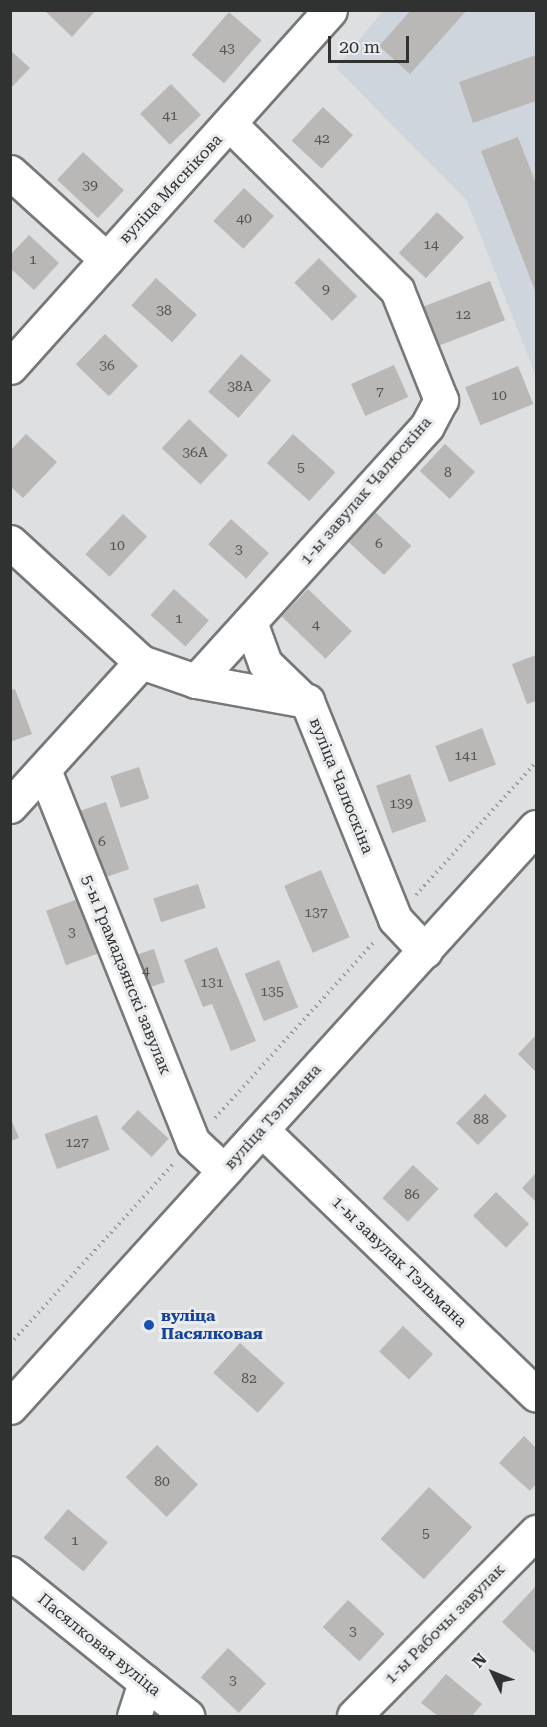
<!DOCTYPE html>
<html>
<head>
<meta charset="utf-8">
<style>
  body { margin:0 }
  #map { position:relative; width:547px; height:1727px; overflow:hidden; background:#dedfe0; font-family:"Roboto Serif",serif }
  div>[style] { position:absolute }
  [style*='--x'] { left:calc(var(--x)*1px); top:calc(var(--y)*1px); width:calc(var(--w)*1px); rotate:calc(var(--a)*1deg) }
  .built>* { inset:0; background:#ced5dc }
  .building>* { inset:0; background:#b9b8b7; transform-origin:0 0 }
  .path>* { height:4px; margin-top:-2px; transform-origin:0; background:repeating-linear-gradient(90deg,#9a9b9c 0 1.5px,transparent 0 6px) }
  .roads { filter:drop-shadow(2px 0 #767879) drop-shadow(-2px 0 #767879) drop-shadow(0 2px #767879) drop-shadow(0 -2px #767879) }
  .minor>* { height:33px; margin:-16.5px; padding:0 16.5px; transform-origin:16.5px; border-radius:16.5px; background:#fff }
  .major>* { height:33px; margin:-16.5px; padding:0 16.5px; transform-origin:16.5px; border-radius:16.5px; background:#fff }
  .dots>* { width:16px; height:16px; translate:-50% -50%; box-sizing:border-box; border:3px solid #ebecee; border-radius:50% }
  span { translate:-50% -50%; white-space:nowrap; text-align:center; line-height:1.15; -webkit-text-stroke:6px #ebecee; paint-order:stroke }
  .number-label { font-size:14px; color:#525352 }
  .number-label span { -webkit-text-stroke-width:0 }
  .street-label { font-size:16px; color:#303131 }
  .transit-label { font-size:16px; color:#164399; font-weight:700 }
  .left { translate:0 -50%; text-align:left }
  .frame { position:absolute; inset:0; border:12px solid #303131; pointer-events:none }
  .north { position:absolute; left:463px; top:1643px; width:60px; height:60px; -webkit-text-stroke:4px #ebecee; paint-order:stroke; rotate:313deg; font-size:16px; font-weight:700; line-height:24px; text-align:center; color:#303131 }
  .north::after { content:''; display:block; margin:auto; width:21px; height:27px; background:#303131; clip-path:polygon(50% 0,100% 100%,50% 72%,0 100%) }
  .scale { position:absolute; left:328px; top:36px; width:81px; height:27px; box-sizing:border-box; border:3px solid #303131; border-top:0; padding-left:8px; font-size:18px; line-height:21px; white-space:nowrap; color:#303131; -webkit-text-stroke:4px #ebecee; paint-order:stroke }
</style>
</head>
<body>
<div id="map">
  <div class="built">
    <div style="clip-path:polygon(383px 11px,536px 11px,536px 376px,467px 201px,336px 68px)"></div>
  </div>
  <div class="building">
    <div style="clip-path:polygon(44px 10px,96px 10px,72px 37px)"></div>
    <div style="clip-path:polygon(411px 10px,467px 10px,410px 74px,379px 46px)"></div>
    <div style="left:229px;top:12px;width:43px;height:57px;rotate:41deg"></div>
    <div style="clip-path:polygon(10px 50px,30px 68px,10px 89px)"></div>
    <div style="clip-path:polygon(536px 55px,536px 101px,473px 123px,459px 82px)"></div>
    <div style="left:171px;top:84px;width:43px;height:43px;rotate:46deg"></div>
    <div style="left:323px;top:107px;width:41px;height:46px;rotate:43deg"></div>
    <div style="clip-path:polygon(518px 137px,536px 184px,536px 293px,481px 151px)"></div>
    <div style="left:83px;top:152px;width:56px;height:38px;rotate:43deg"></div>
    <div style="left:244px;top:188px;width:41px;height:45px;rotate:43deg"></div>
    <div style="left:437px;top:212px;width:37px;height:56px;rotate:43deg"></div>
    <div style="clip-path:polygon(29px 235px,59px 263px,34px 290px,10px 268px,10px 255px)"></div>
    <div style="left:319px;top:258px;width:54px;height:35px;rotate:45deg"></div>
    <div style="left:156px;top:278px;width:55px;height:37px;rotate:42deg"></div>
    <div style="left:490px;top:281px;width:42px;height:74px;rotate:69deg"></div>
    <div style="left:105px;top:334px;width:46px;height:42px;rotate:44deg"></div>
    <div style="left:241px;top:354px;width:40px;height:50px;rotate:41deg"></div>
    <div style="left:394px;top:365px;width:35px;height:47px;rotate:66deg"></div>
    <div style="left:518px;top:366px;width:41px;height:57px;rotate:68deg"></div>
    <div style="left:189px;top:419px;width:53px;height:40px;rotate:43deg"></div>
    <div style="clip-path:polygon(26px 434px,57px 462px,23px 498px,10px 486px,10px 451px)"></div>
    <div style="left:293px;top:434px;width:57px;height:39px;rotate:42deg"></div>
    <div style="left:445px;top:444px;width:41px;height:37px;rotate:43deg"></div>
    <div style="left:374px;top:511px;width:51px;height:40px;rotate:43deg"></div>
    <div style="left:123px;top:514px;width:33px;height:55px;rotate:43deg"></div>
    <div style="left:231px;top:519px;width:51px;height:34px;rotate:42deg"></div>
    <div style="left:174px;top:589px;width:47px;height:35px;rotate:42deg"></div>
    <div style="left:308px;top:589px;width:61px;height:38px;rotate:44deg"></div>
    <div style="clip-path:polygon(536px 655px,536px 701px,527px 704px,512px 664px)"></div>
    <div style="clip-path:polygon(15px 689px,32px 734px,10px 742px,10px 690px)"></div>
    <div style="left:482px;top:728px;width:39px;height:50px;rotate:69deg"></div>
    <div style="left:139px;top:767px;width:33px;height:30px;rotate:72deg"></div>
    <div style="left:410px;top:774px;width:50px;height:36px;rotate:71deg"></div>
    <div style="left:106px;top:802px;width:71px;height:34px;rotate:71deg"></div>
    <div style="left:321px;top:870px;width:73px;height:40px;rotate:67deg"></div>
    <div style="left:198px;top:884px;width:25px;height:47px;rotate:72deg"></div>
    <div style="left:78px;top:899px;width:58px;height:34px;rotate:70deg"></div>
    <div style="clip-path:polygon(217px 947px,256px 1041px,231px 1051px,212px 1004px,203px 1007px,184px 960px)"></div>
    <div style="left:154px;top:949px;width:35px;height:28px;rotate:72deg"></div>
    <div style="left:279px;top:960px;width:51px;height:37px;rotate:68deg"></div>
    <div style="clip-path:polygon(536px 1035px,536px 1072px,518px 1054px)"></div>
    <div style="left:485px;top:1094px;width:31px;height:41px;rotate:45deg"></div>
    <div style="left:138px;top:1110px;width:42px;height:25px;rotate:43deg"></div>
    <div style="left:97px;top:1115px;width:37px;height:56px;rotate:70deg"></div>
    <div style="clip-path:polygon(10px 1117px,19px 1138px,10px 1141px)"></div>
    <div style="left:413px;top:1165px;width:35px;height:45px;rotate:43deg"></div>
    <div style="clip-path:polygon(536px 1173px,536px 1202px,522px 1188px)"></div>
    <div style="left:496px;top:1192px;width:46px;height:33px;rotate:44deg"></div>
    <div style="left:403px;top:1326px;width:41px;height:35px;rotate:43deg"></div>
    <div style="left:240px;top:1343px;width:60px;height:40px;rotate:42deg"></div>
    <div style="clip-path:polygon(524px 1436px,536px 1448px,536px 1484px,530px 1491px,499px 1463px)"></div>
    <div style="left:157px;top:1445px;width:57px;height:45px;rotate:44deg"></div>
    <div style="left:429px;top:1487px;width:59px;height:71px;rotate:43deg"></div>
    <div style="left:68px;top:1509px;width:52px;height:38px;rotate:40deg"></div>
    <div style="clip-path:polygon(536px 1586px,536px 1654px,502px 1622px)"></div>
    <div style="left:348px;top:1600px;width:50px;height:37px;rotate:43deg"></div>
    <div style="left:228px;top:1648px;width:52px;height:40px;rotate:43deg"></div>
    <div style="clip-path:polygon(446px 1674px,482px 1704px,472px 1716px,438px 1716px,421px 1703px)"></div>
  </div>
  <div class="path">
    <div style="--x:416;--y:895;--w:179;--a:-47.9"></div>
    <div style="--x:215;--y:1118;--w:239;--a:-47.9"></div>
    <div style="--x:10;--y:1344;--w:244;--a:-47.8"></div>
  </div>
  <div class="roads">
    <div class="minor">
      <div style="--x:10;--y:172;--w:130;--a:42.2"></div>
      <div style="--x:10;--y:367;--w:479;--a:-48.1"></div>
      <div style="--x:10;--y:542;--w:178;--a:42.5"></div>
      <div style="--x:141;--y:662;--w:58;--a:19.1"></div>
      <div style="--x:196;--y:681;--w:113;--a:10.2"></div>
      <div style="--x:307;--y:701;--w:235;--a:68"></div>
      <div style="--x:395;--y:919;--w:44;--a:46.8"></div>
      <div style="--x:250;--y:622;--w:44;--a:69.9"></div>
      <div style="--x:265;--y:663;--w:53;--a:44.2"></div>
      <div style="--x:196;--y:681;--w:344;--a:-47.8"></div>
      <div style="--x:427;--y:426;--w:30;--a:-62"></div>
      <div style="--x:441;--y:400;--w:118;--a:-111.8"></div>
      <div style="--x:397;--y:290;--w:234;--a:-135.2"></div>
      <div style="--x:44;--y:770;--w:401;--a:68.2"></div>
      <div style="--x:193;--y:1142;--w:42;--a:43.1"></div>
      <div style="--x:10;--y:806;--w:195;--a:-47.7"></div>
      <div style="--x:10;--y:1573;--w:228;--a:38.9"></div>
      <div style="--x:134;--y:1716;--w:36;--a:-72"></div>
      <div style="--x:354;--y:1716;--w:259;--a:-45.3"></div>
    </div>
    <div class="major">
      <div style="--x:262;--y:1130;--w:381;--a:44"></div>
      <div style="--x:10;--y:1407;--w:783;--a:-47.8"></div>
    </div>
  </div>
  <div class="dots">
    <div style="left:149px;top:1325px;background:#1a4fb4"></div>
  </div>
  <div class="number-label">
    <span style="left:227px;top:48px">43</span>
    <span style="left:170px;top:115px">41</span>
    <span style="left:322px;top:138px">42</span>
    <span style="left:90px;top:185px">39</span>
    <span style="left:244px;top:218px">40</span>
    <span style="left:431px;top:244px">14</span>
    <span style="left:33px;top:259px">1</span>
    <span style="left:326px;top:289px">9</span>
    <span style="left:164px;top:310px">38</span>
    <span style="left:463px;top:314px">12</span>
    <span style="left:107px;top:365px">36</span>
    <span style="left:240px;top:386px">38А</span>
    <span style="left:380px;top:391px">7</span>
    <span style="left:499px;top:395px">10</span>
    <span style="left:195px;top:452px">36А</span>
    <span style="left:301px;top:467px">5</span>
    <span style="left:448px;top:472px">8</span>
    <span style="left:379px;top:543px">6</span>
    <span style="left:117px;top:545px">10</span>
    <span style="left:239px;top:549px">3</span>
    <span style="left:179px;top:618px">1</span>
    <span style="left:316px;top:624px">4</span>
    <span style="left:466px;top:755px">141</span>
    <span style="left:401px;top:803px">139</span>
    <span style="left:102px;top:841px">6</span>
    <span style="left:316px;top:912px">137</span>
    <span style="left:72px;top:932px">3</span>
    <span style="left:146px;top:970px">4</span>
    <span style="left:212px;top:982px">131</span>
    <span style="left:272px;top:991px">135</span>
    <span style="left:481px;top:1119px">88</span>
    <span style="left:77px;top:1142px">127</span>
    <span style="left:412px;top:1194px">86</span>
    <span style="left:249px;top:1378px">82</span>
    <span style="left:162px;top:1481px">80</span>
    <span style="left:426px;top:1533px">5</span>
    <span style="left:75px;top:1540px">1</span>
    <span style="left:353px;top:1631px">3</span>
    <span style="left:233px;top:1680px">3</span>
  </div>
  <div class="street-label">
    <span style="left:171px;top:189px;rotate:-47deg">вуліца Мяснікова</span>
    <span style="left:366px;top:491px;rotate:-49deg">1-ы завулак Чалюскіна</span>
    <span style="left:341px;top:786px;rotate:68deg">вуліца Чалюскіна</span>
    <span style="left:126px;top:975px;rotate:68deg">5-ы Грамадзянскі завулак</span>
    <span style="left:273px;top:1117px;rotate:-48deg">вуліца Тэльмана</span>
    <span style="left:399px;top:1262px;rotate:44deg">1-ы завулак Тэльмана</span>
    <span style="left:445px;top:1624px;rotate:-45deg">1-ы Рабочы завулак</span>
    <span style="left:99px;top:1645px;rotate:39deg">Пасялковая вуліца</span>
  </div>
  <div class="transit-label">
    <span class="left" style="left:161px;top:1325px">вуліца<br>Пасялковая</span>
  </div>
  <div class="frame"></div>
  <div class="north">N</div>
  <div class="scale">20 m</div>
</div>
</body>
</html>
